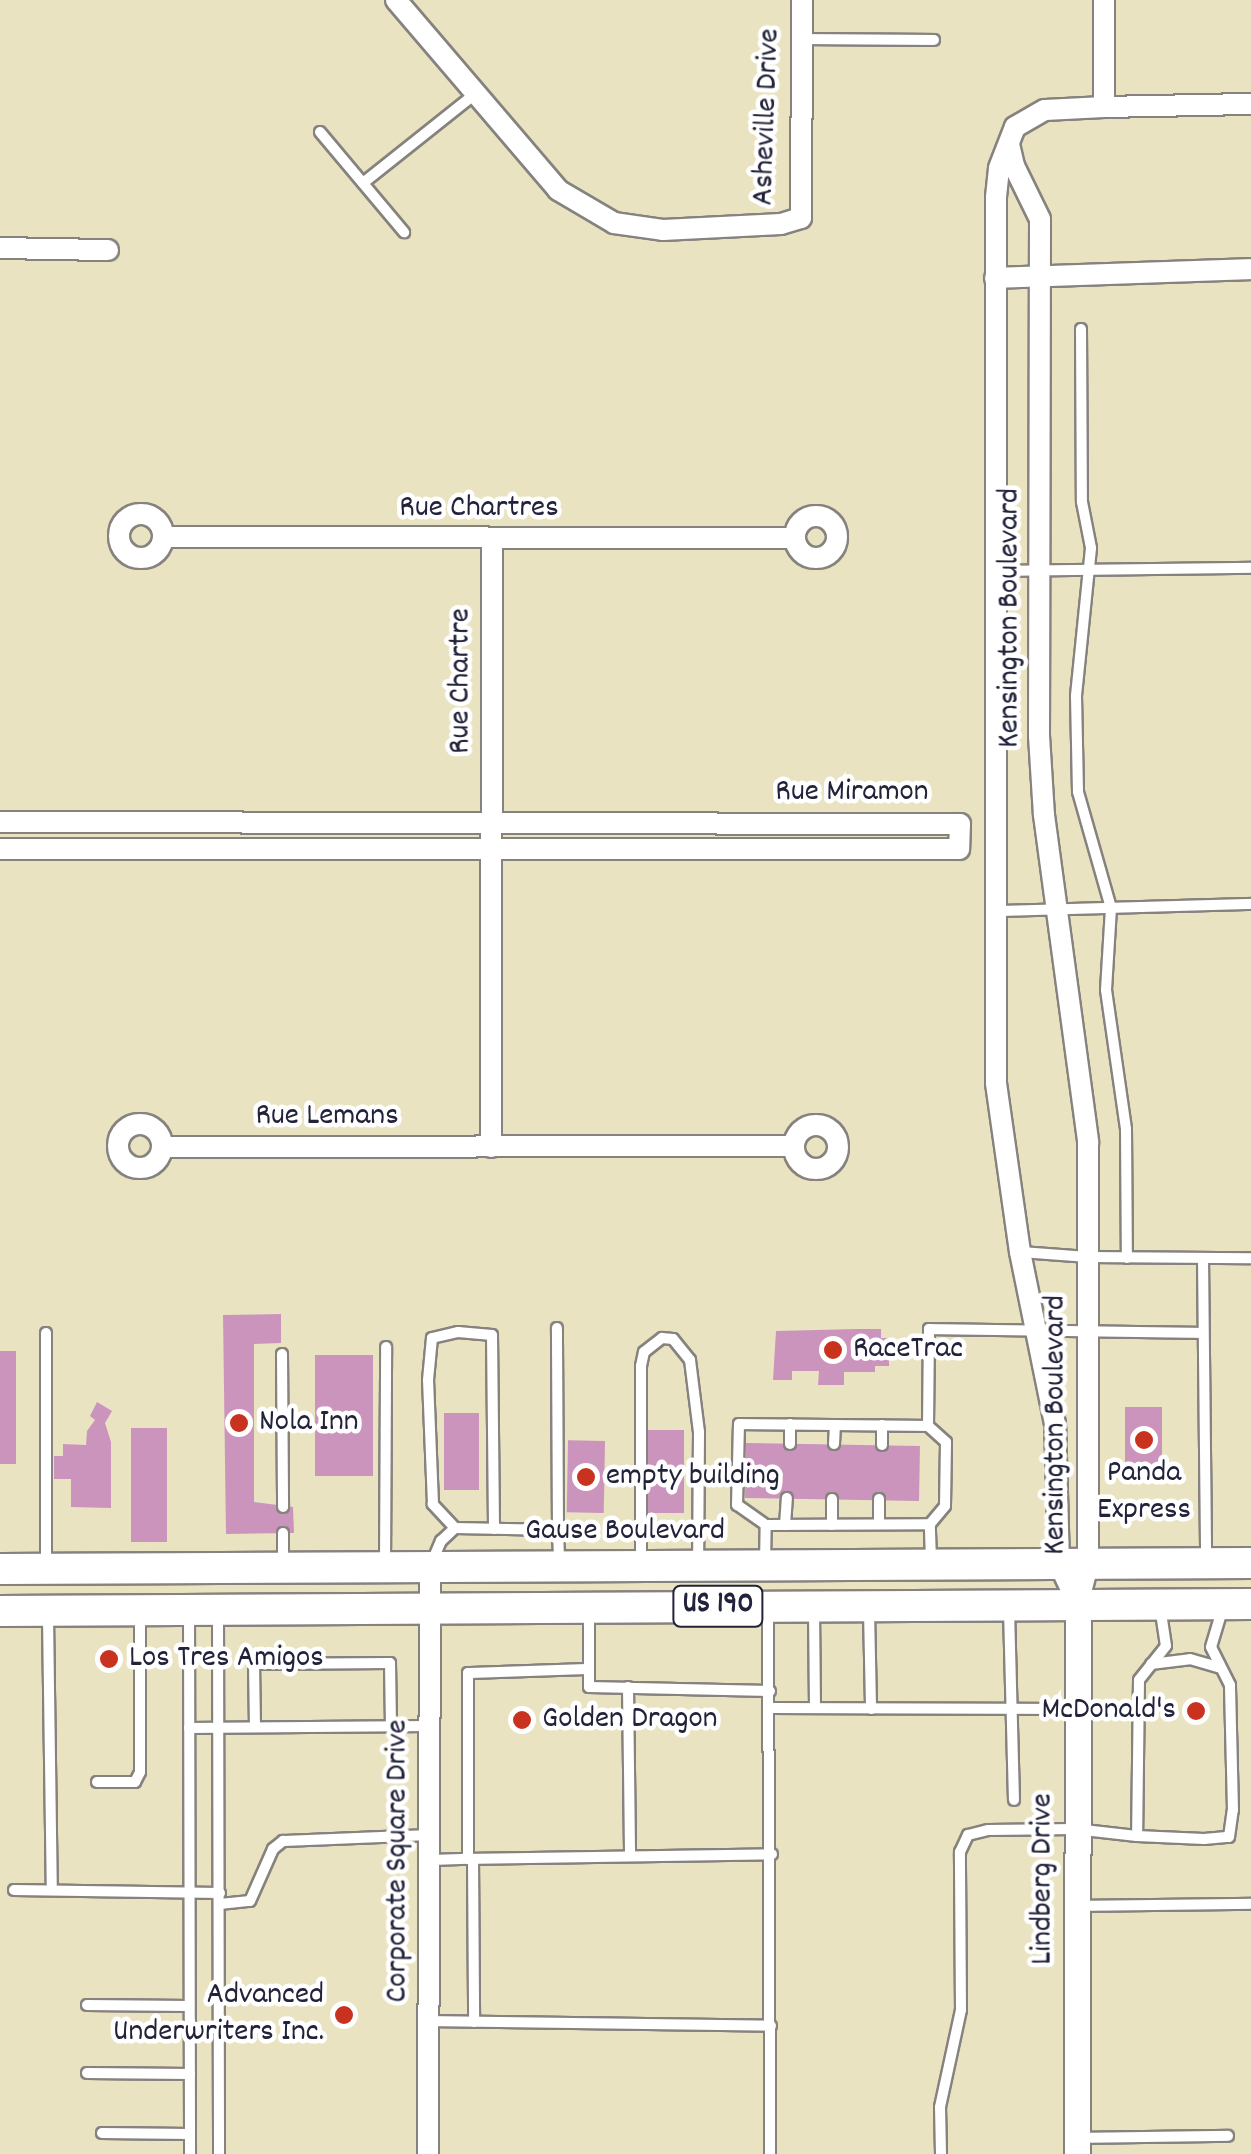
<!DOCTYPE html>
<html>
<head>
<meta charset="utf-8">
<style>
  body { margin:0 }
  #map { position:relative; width:1251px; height:2154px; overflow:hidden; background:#e9e3c2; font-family:Dekko,sans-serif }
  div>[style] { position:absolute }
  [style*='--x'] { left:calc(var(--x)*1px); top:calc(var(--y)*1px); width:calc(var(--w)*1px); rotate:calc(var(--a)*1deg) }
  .building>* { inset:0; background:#cb94bd; transform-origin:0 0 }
  .roads { filter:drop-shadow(2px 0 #86827e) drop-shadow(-2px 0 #86827e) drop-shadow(0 2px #86827e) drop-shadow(0 -2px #86827e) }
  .service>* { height:10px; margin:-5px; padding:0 5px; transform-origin:5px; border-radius:5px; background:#fff }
  .minor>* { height:20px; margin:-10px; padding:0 10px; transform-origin:10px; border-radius:10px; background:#fff }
  .minor>.ring { margin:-10px; padding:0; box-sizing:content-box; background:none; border:20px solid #fff; border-radius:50% }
  .tertiary>* { height:25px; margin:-12.5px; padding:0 12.5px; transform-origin:12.5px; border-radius:12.5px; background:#fff }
  .primary>* { height:30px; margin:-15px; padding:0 15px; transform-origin:15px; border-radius:15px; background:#fff }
  .dots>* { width:28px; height:28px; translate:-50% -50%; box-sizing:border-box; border:5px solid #fff; border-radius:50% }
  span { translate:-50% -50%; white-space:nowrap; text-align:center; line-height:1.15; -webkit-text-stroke:9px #fff; paint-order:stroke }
  .shield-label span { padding:2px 8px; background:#fff; border:2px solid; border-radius:8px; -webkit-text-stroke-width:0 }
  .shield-label { font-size:30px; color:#22223b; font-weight:700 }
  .street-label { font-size:32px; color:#22223b }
  .poi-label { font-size:32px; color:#22223b }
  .left { translate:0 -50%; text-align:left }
  .right { translate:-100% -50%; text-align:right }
</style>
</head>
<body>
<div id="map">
  <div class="building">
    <div style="clip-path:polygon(281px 1314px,281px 1343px,254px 1344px,254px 1502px,293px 1507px,294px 1533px,226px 1534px,223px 1315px)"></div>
    <div style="clip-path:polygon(857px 1329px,881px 1329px,881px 1338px,889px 1338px,889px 1366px,875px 1366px,875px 1372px,844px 1372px,844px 1385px,818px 1385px,819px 1371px,792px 1371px,792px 1380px,773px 1380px,776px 1331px)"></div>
    <div style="left:0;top:1351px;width:16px;height:113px"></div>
    <div style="left:315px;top:1355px;width:58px;height:121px"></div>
    <div style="clip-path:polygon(97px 1402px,112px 1411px,105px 1423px,111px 1442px,111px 1508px,71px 1507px,71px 1479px,54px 1479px,54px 1456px,63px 1456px,63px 1444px,86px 1445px,87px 1431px,95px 1420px,90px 1416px)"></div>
    <div style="left:1125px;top:1407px;width:37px;height:66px"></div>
    <div style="left:479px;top:1413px;width:77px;height:35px;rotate:90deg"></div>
    <div style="left:131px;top:1428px;width:36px;height:114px"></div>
    <div style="left:648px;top:1430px;width:36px;height:83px"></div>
    <div style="left:605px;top:1441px;width:72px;height:37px;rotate:91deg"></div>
    <div style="left:746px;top:1443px;width:174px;height:55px;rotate:1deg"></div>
  </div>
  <div class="roads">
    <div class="service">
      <div style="--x:803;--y:39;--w:131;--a:0.4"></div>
      <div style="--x:320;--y:132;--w:131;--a:50"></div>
      <div style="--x:363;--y:183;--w:143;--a:-38.5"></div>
      <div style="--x:1081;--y:329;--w:173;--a:89.7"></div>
      <div style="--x:1082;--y:502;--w:47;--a:78.9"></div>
      <div style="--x:1091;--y:548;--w:149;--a:95.8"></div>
      <div style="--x:1076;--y:696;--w:96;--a:88.8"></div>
      <div style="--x:1078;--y:792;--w:121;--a:74.1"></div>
      <div style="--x:1111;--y:908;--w:82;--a:93.5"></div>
      <div style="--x:1106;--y:990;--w:140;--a:81.8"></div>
      <div style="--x:1126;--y:1129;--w:129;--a:89.6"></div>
      <div style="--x:998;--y:571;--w:253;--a:-0.7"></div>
      <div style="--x:996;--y:911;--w:255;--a:-1.6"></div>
      <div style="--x:1021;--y:1252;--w:67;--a:4.3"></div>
      <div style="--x:1088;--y:1257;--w:163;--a:0.4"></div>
      <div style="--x:1203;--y:1258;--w:300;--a:89.4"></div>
      <div style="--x:46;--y:1333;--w:234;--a:90"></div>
      <div style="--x:282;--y:1354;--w:153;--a:89.6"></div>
      <div style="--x:790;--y:1444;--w:20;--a:-90"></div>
      <div style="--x:834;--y:1444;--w:19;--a:-87"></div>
      <div style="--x:882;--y:1445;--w:20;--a:-90"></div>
      <div style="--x:879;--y:1524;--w:25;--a:-90"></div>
      <div style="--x:766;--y:1525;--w:164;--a:-0.3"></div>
      <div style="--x:785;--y:1525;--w:27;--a:-86"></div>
      <div style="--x:832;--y:1525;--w:26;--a:-90"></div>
      <div style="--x:455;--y:1528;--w:33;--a:-133"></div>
      <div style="--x:433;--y:1504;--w:124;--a:-92.3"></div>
      <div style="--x:428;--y:1380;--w:42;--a:-84.6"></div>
      <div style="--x:432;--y:1338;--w:27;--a:-13"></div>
      <div style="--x:458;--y:1332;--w:34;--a:5"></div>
      <div style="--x:492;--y:1335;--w:194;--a:89.4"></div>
      <div style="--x:558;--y:1530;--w:34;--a:88"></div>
      <div style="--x:283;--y:1533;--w:30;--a:90"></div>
      <div style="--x:931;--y:1560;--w:36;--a:-92"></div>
      <div style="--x:930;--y:1524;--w:23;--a:-50"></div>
      <div style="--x:945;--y:1506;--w:64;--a:-89.1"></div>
      <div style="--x:946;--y:1442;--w:24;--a:-138"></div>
      <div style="--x:928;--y:1426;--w:97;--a:-89.4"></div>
      <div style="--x:929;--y:1329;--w:274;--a:0.8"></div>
      <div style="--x:432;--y:1562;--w:23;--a:-67"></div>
      <div style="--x:441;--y:1541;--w:19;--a:-43"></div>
      <div style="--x:455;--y:1528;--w:103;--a:1.1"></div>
      <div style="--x:558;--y:1530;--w:202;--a:-90.3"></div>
      <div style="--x:641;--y:1562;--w:196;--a:-90"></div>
      <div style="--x:641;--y:1366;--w:14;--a:-78"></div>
      <div style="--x:644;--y:1352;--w:23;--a:-38"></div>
      <div style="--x:662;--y:1338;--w:11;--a:5"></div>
      <div style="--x:673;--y:1339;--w:27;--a:51"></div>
      <div style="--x:690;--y:1360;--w:73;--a:82.9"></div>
      <div style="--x:699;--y:1432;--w:128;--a:90.4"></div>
      <div style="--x:765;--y:1564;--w:39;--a:-89"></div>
      <div style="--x:766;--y:1525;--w:35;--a:-145"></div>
      <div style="--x:737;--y:1505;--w:81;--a:-88.6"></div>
      <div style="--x:739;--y:1424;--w:189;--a:0.6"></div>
      <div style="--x:385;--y:1566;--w:219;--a:-89.7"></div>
      <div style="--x:1160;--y:1606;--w:40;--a:81.5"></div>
      <div style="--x:1166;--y:1646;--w:43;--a:128.5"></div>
      <div style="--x:1139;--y:1680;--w:156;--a:90.7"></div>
      <div style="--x:1137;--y:1836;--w:67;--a:2.6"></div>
      <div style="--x:1204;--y:1839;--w:25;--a:-5"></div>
      <div style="--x:1229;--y:1837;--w:27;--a:-82"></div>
      <div style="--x:1233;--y:1810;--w:125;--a:-91.4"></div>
      <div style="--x:1230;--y:1685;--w:42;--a:-116.6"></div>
      <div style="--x:1211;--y:1647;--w:42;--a:-73.3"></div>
      <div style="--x:768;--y:1610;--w:544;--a:89.79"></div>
      <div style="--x:1009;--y:1610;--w:190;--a:88.5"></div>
      <div style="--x:189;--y:1611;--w:543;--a:89.89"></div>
      <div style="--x:814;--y:1611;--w:97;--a:89.4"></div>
      <div style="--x:869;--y:1611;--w:98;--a:88.8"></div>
      <div style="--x:589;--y:1613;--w:74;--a:90"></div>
      <div style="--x:589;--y:1687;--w:181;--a:1.3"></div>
      <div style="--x:218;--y:1615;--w:539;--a:89.89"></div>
      <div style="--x:48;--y:1617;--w:273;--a:89.2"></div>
      <div style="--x:1151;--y:1664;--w:39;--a:-7"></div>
      <div style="--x:1190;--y:1659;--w:32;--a:16"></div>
      <div style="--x:628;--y:1687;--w:169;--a:89.3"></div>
      <div style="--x:770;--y:1708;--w:305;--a:0.2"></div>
      <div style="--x:255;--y:1727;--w:63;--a:-90.9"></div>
      <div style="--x:254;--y:1664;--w:136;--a:-0.4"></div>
      <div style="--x:390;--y:1663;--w:63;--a:89.1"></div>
      <div style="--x:189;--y:1728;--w:240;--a:-0.5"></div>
      <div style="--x:97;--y:1782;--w:38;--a:0"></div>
      <div style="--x:135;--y:1782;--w:11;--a:-63"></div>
      <div style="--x:140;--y:1772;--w:161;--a:-90"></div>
      <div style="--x:468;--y:1859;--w:304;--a:-0.9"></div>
      <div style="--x:473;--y:1859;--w:163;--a:89.6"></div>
      <div style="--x:431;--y:1860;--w:37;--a:-2"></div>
      <div style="--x:468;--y:1859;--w:186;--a:-90"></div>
      <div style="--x:468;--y:1673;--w:121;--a:-1.9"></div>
      <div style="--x:14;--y:1890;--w:206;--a:0.8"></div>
      <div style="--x:220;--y:1904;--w:30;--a:-6"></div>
      <div style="--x:250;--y:1901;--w:57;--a:-66.1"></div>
      <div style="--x:273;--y:1849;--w:13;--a:-39"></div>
      <div style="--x:283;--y:1841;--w:148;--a:-2.3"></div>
      <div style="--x:1077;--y:1906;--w:174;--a:-0.7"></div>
      <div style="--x:87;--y:2005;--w:102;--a:0.6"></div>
      <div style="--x:430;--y:2021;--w:341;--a:0.8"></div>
      <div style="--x:87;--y:2073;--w:103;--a:0.6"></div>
      <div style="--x:102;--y:2133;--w:88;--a:0.7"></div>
      <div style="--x:1078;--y:2138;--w:150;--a:-0.8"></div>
      <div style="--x:941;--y:2154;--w:47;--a:-91.2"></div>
      <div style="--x:940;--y:2107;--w:99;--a:-77.8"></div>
      <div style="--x:961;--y:2010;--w:158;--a:-90.4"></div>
      <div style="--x:960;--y:1852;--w:19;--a:-65"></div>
      <div style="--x:968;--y:1835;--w:21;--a:-14"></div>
      <div style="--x:988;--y:1830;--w:87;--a:-0.7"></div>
      <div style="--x:1075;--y:1829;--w:62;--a:6.4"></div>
    </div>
    <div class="minor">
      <div style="--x:396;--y:0;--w:250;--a:49.5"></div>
      <div style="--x:558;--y:190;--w:65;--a:30.5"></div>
      <div style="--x:614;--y:223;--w:49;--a:8.1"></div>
      <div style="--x:663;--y:230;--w:118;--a:-2.9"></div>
      <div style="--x:781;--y:224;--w:21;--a:-17"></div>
      <div style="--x:801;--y:218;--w:218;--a:-89.7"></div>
      <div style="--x:1104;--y:107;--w:147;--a:-1.2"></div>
      <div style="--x:1009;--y:144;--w:23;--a:77"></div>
      <div style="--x:1014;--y:166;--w:59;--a:63.9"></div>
      <div style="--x:1040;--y:219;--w:517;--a:90.11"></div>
      <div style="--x:1039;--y:736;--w:79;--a:86.4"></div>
      <div style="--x:1044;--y:815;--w:330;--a:82.3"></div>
      <div style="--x:1088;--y:1142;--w:423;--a:90"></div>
      <div style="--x:1088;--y:1565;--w:40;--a:104.4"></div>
      <div style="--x:0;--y:248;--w:108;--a:1.1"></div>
      <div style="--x:995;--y:278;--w:256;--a:-2"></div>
      <div class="ring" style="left:119px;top:514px;width:24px;height:24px"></div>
      <div class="ring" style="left:795px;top:516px;width:22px;height:22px"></div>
      <div style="--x:164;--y:537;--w:630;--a:0.09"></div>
      <div style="--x:0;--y:822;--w:960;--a:0.12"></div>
      <div style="--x:960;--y:824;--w:25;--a:92"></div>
      <div style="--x:959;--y:849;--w:959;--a:180"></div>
      <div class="ring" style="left:118px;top:1124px;width:24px;height:24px"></div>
      <div class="ring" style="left:794px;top:1125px;width:24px;height:24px"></div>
      <div style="--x:162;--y:1147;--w:632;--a:-0.09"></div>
      <div style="--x:491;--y:1147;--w:608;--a:-89.91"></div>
      <div style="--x:1078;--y:1604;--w:44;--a:-115.4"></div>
      <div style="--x:1059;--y:1564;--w:140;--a:-91.6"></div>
      <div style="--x:1055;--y:1424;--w:176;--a:-101.5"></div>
      <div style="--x:1020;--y:1252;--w:171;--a:-98.1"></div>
      <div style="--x:996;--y:1083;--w:886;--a:-90"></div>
      <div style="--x:996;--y:197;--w:29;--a:-84"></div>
      <div style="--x:999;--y:168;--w:44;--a:-68.7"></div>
      <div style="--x:1015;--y:127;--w:34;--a:-30"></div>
      <div style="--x:1045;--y:110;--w:59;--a:-2.9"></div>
      <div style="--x:1104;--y:107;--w:107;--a:-90"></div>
      <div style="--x:428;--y:2154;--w:587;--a:-89.8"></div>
    </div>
    <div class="tertiary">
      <div style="--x:1077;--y:2154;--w:550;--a:-89.9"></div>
    </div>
    <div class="primary">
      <div style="--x:0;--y:1569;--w:1251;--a:-0.27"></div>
      <div style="--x:0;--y:1611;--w:1251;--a:-0.32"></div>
    </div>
  </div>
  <div class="dots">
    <div style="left:833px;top:1350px;background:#c8321e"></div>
    <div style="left:239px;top:1423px;background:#c8321e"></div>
    <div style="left:1144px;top:1440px;background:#c8321e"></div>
    <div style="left:586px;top:1477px;background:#c8321e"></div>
    <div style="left:109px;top:1659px;background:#c8321e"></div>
    <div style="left:1196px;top:1711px;background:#c8321e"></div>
    <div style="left:522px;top:1720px;background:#c8321e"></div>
    <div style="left:344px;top:2015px;background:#c8321e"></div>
  </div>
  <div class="shield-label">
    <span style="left:718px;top:1606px">US 190</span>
  </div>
  <div class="street-label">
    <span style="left:768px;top:117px;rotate:-88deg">Asheville Drive</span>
    <span style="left:479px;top:509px">Rue Chartres</span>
    <span style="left:1011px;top:618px;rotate:-90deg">Kensington Boulevard</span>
    <span style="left:462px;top:681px;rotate:-90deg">Rue Chartre</span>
    <span style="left:852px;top:793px">Rue Miramon</span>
    <span style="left:327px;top:1117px">Rue Lemans</span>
    <span style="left:1057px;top:1425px;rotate:-90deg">Kensington Boulevard</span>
    <span style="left:625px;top:1532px">Gause Boulevard</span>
    <span style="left:399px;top:1861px;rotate:-90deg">Corporate Square Drive</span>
    <span style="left:1044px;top:1879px;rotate:-90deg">Lindberg Drive</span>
  </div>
  <div class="poi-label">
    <span class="left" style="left:853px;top:1350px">RaceTrac</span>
    <span class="left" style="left:259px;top:1423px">Nola Inn</span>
    <span style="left:1144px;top:1493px">Panda<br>Express</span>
    <span class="left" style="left:606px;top:1477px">empty building</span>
    <span class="left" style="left:129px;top:1659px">Los Tres Amigos</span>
    <span class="right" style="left:1176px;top:1711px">McDonald's</span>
    <span class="left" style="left:542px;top:1720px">Golden Dragon</span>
    <span class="right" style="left:324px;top:2015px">Advanced<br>Underwriters Inc.</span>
  </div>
</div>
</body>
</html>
